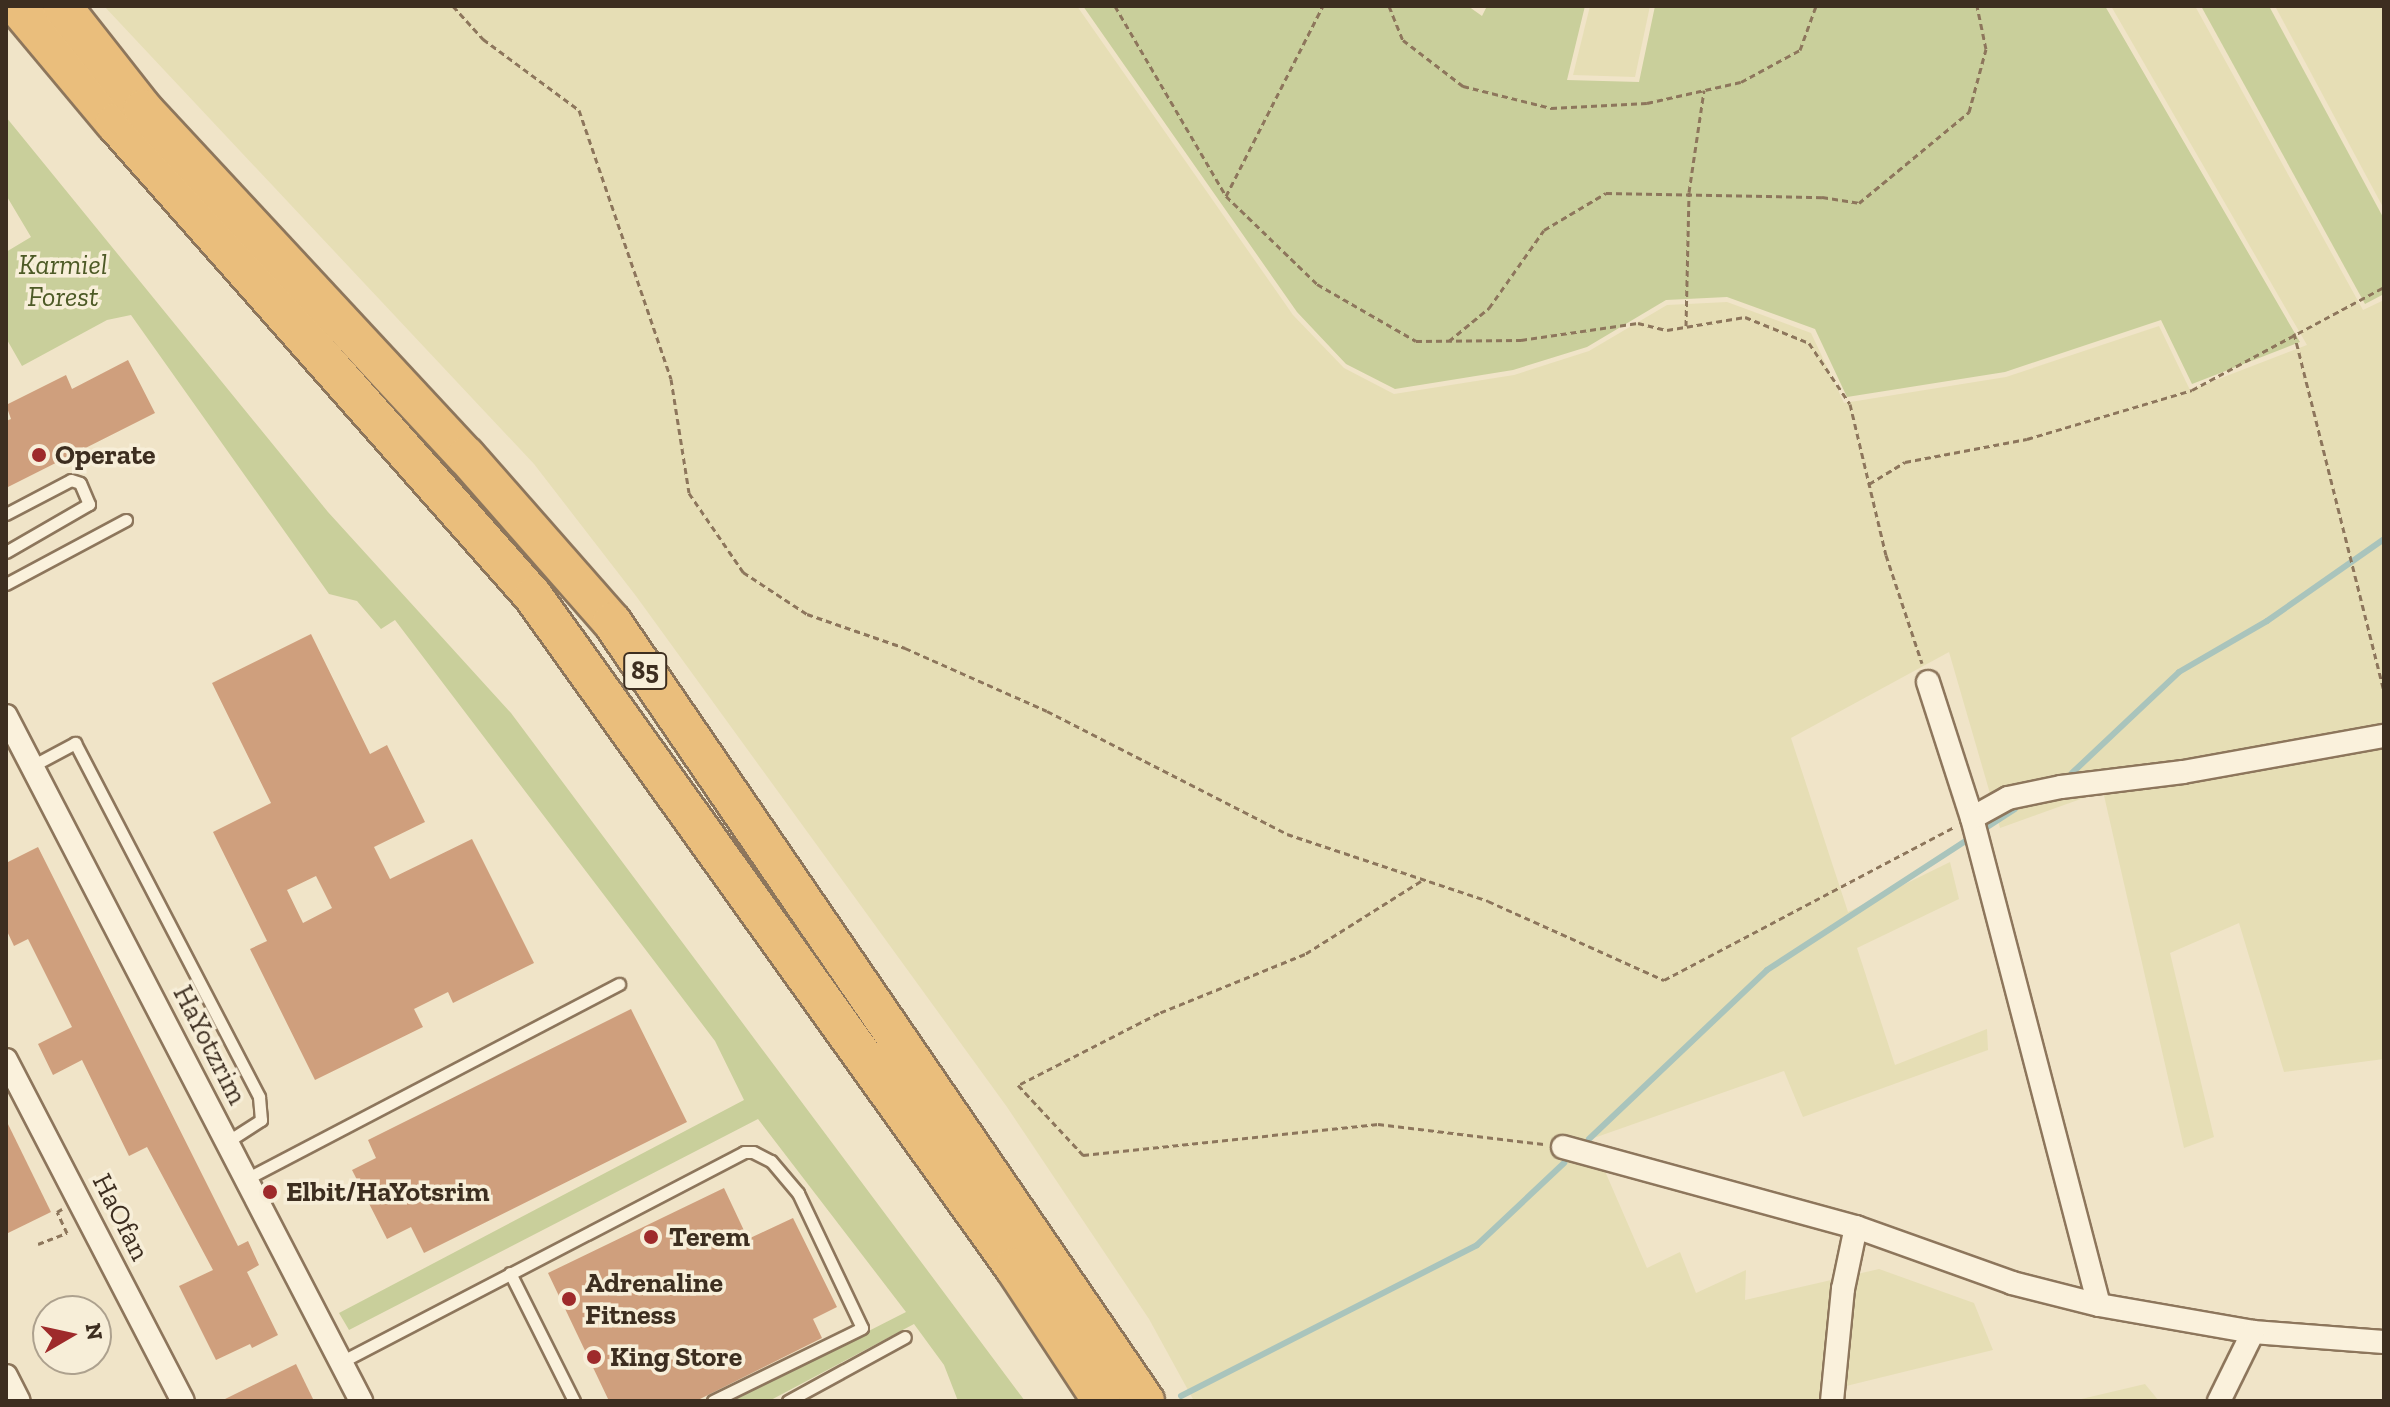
<!DOCTYPE html>
<html>
<head>
<meta charset="utf-8">
<style>
  body { margin:0 }
  #map { position:relative; width:2390px; height:1407px; overflow:hidden; background:#f0e4c8; font-family:"Zilla Slab",serif }
  div>[style] { position:absolute }
  [style*='--x'] { left:calc(var(--x)*1px); top:calc(var(--y)*1px); width:calc(var(--w)*1px); rotate:calc(var(--a)*1deg) }
  .farmland>* { inset:0; background:#e6deb5 }
  .green>* { inset:0; background:#c9cf9b }
  .stream>* { height:6px; margin:-3px; padding:0 3px; transform-origin:3px; border-radius:3px; background:#a9c4bc }
  .building>* { inset:0; background:#cf9f7d }
  .path>* { height:3px; margin-top:-1.5px; transform-origin:0; background:repeating-linear-gradient(90deg,#8d765c 0 6px,transparent 0 10px) }
  .roads { filter:drop-shadow(2px 0 #8d765c) drop-shadow(-2px 0 #8d765c) drop-shadow(0 2px #8d765c) drop-shadow(0 -2px #8d765c) }
  .service>* { height:11px; margin:-5.5px; padding:0 5.5px; transform-origin:5.5px; border-radius:5.5px; background:#faf1dc }
  .minor>* { height:22px; margin:-11px; padding:0 11px; transform-origin:11px; border-radius:11px; background:#faf1dc }
  .trunk>* { height:38px; margin:-19px; padding:0 19px; transform-origin:19px; border-radius:19px; background:#eabe7c }
  .dots>* { width:22px; height:22px; translate:-50% -50%; box-sizing:border-box; border:4px solid #f7eed8; border-radius:50% }
  span { translate:-50% -50%; white-space:nowrap; text-align:center; line-height:1.15; -webkit-text-stroke:7px #f7eed8; paint-order:stroke }
  .shield-label span { padding:2px 6px; background:#f7eed8; border:2px solid; border-radius:6px; -webkit-text-stroke-width:0 }
  .shield-label { font-size:26px; color:#3d2e20; font-weight:700 }
  .park-label { font-size:28px; color:#4d5a26; font-style:italic }
  .poi-label { font-size:28px; color:#3d2e20; font-weight:700 }
  .left { translate:0 -50%; text-align:left }
  .street-label { font-size:28px; color:#3d2e20 }
  .frame { position:absolute; inset:0; border:8px solid #3d2e20; pointer-events:none }
  .north { position:absolute; left:32px; top:1295px; width:80px; height:80px; box-sizing:border-box; background:#f7eed8; border:2px solid #ada18e; border-radius:50%; rotate:81deg; font-size:22px; font-weight:700; line-height:32px; text-align:center; color:#3d2e20 }
  .north::after { content:''; display:block; margin:auto; width:28px; height:36px; background:#9e2a2b; clip-path:polygon(50% 0,100% 100%,50% 72%,0 100%) }
</style>
</head>
<body>
<div id="map">
  <div class="farmland">
    <div style="clip-path:polygon(104px 6px,1077px 6px,1293px 315px,1344px 368px,1394px 394px,1514px 375px,1589px 351px,1667px 305px,1727px 302px,1811px 333px,1844px 403px,2006px 377px,2159px 326px,2190px 390px,2307px 345px,2111px 6px,2195px 6px,2363px 310px,2384px 300px,2384px 1059px,2284px 1072px,2239px 923px,2170px 953px,2214px 1137px,2184px 1148px,2103px 791px,2000px 828px,1949px 652px,1791px 738px,1848px 912px,1950px 862px,1959px 899px,1857px 948px,1895px 1065px,1987px 1029px,1988px 1050px,1803px 1117px,1784px 1071px,1591px 1139px,1647px 1268px,1680px 1252px,1696px 1293px,1746px 1270px,1745px 1300px,1879px 1269px,1974px 1303px,1993px 1350px,1838px 1388px,1840px 1401px,1194px 1401px,1149px 1319px,1007px 1107px,636px 596px,534px 464px)"></div>
    <div style="clip-path:polygon(1590px 6px,1650px 6px,1635px 77px,1573px 75px)"></div>
    <div style="clip-path:polygon(2275px 6px,2384px 6px,2384px 209px)"></div>
    <div style="clip-path:polygon(2145px 1384px,2159px 1401px,2073px 1401px)"></div>
  </div>
  <div class="green">
    <div style="clip-path:polygon(1083px 6px,1468px 6px,1482px 16px,1487px 6px,1585px 6px,1567px 80px,1639px 82px,1655px 6px,2105px 6px,2300px 342px,2192px 384px,2161px 320px,2005px 372px,1847px 397px,1815px 329px,1727px 297px,1666px 300px,1587px 347px,1513px 370px,1395px 389px,1346px 364px,1297px 312px)"></div>
    <div style="clip-path:polygon(2201px 6px,2269px 6px,2384px 219px,2384px 294px,2365px 304px)"></div>
    <div style="clip-path:polygon(6px 117px,328px 512px,511px 713px,1025px 1401px,958px 1401px,944px 1365px,914px 1324px,769px 1401px,731px 1401px,906px 1312px,758px 1119px,349px 1330px,339px 1313px,744px 1100px,715px 1041px,395px 620px,381px 629px,357px 601px,329px 594px,131px 315px,107px 320px,22px 366px,6px 338px,6px 252px,31px 237px,6px 195px)"></div>
  </div>
  <div class="stream">
    <div style="--x:2072;--y:773;--w:147;--a:-43.3"></div>
    <div style="--x:2179;--y:672;--w:102;--a:-30.1"></div>
    <div style="--x:2267;--y:621;--w:143;--a:-35"></div>
    <div style="--x:1981;--y:831;--w:40;--a:-32.9"></div>
    <div style="--x:1589;--y:1139;--w:245;--a:-43.5"></div>
    <div style="--x:1767;--y:970;--w:244;--a:-33"></div>
    <div style="--x:1181;--y:1396;--w:332;--a:-27"></div>
    <div style="--x:1477;--y:1245;--w:120;--a:-43.3"></div>
  </div>
  <div class="building">
    <div style="clip-path:polygon(128px 360px,155px 413px,6px 488px,6px 421px,11px 419px,6px 405px,66px 375px,72px 389px)"></div>
    <div style="clip-path:polygon(evenodd,311px 634px,370px 754px,387px 745px,425px 822px,374px 847px,390px 879px,472px 839px,534px 963px,453px 1003px,448px 992px,414px 1009px,423px 1027px,315px 1080px,250px 949px,267px 941px,213px 832px,271px 803px,212px 683px,311px 634px,316px 876px,332px 908px,303px 923px,287px 890px,316px 876px)"></div>
    <div style="clip-path:polygon(38px 847px,238px 1246px,248px 1241px,259px 1265px,247px 1272px,278px 1335px,252px 1348px,250px 1344px,216px 1360px,179px 1286px,213px 1270px,147px 1147px,129px 1156px,82px 1060px,53px 1075px,38px 1044px,72px 1027px,28px 939px,14px 946px,6px 929px,6px 863px)"></div>
    <div style="clip-path:polygon(631px 1009px,687px 1122px,424px 1253px,411px 1227px,387px 1239px,352px 1170px,376px 1158px,368px 1140px)"></div>
    <div style="clip-path:polygon(6px 1120px,51px 1212px,6px 1234px)"></div>
    <div style="clip-path:polygon(724px 1188px,748px 1239px,793px 1218px,837px 1307px,813px 1319px,822px 1338px,696px 1401px,609px 1401px,548px 1273px)"></div>
    <div style="clip-path:polygon(296px 1364px,314px 1401px,221px 1401px)"></div>
  </div>
  <div class="path">
    <div style="--x:453;--y:6;--w:45;--a:47.7"></div>
    <div style="--x:483;--y:39;--w:119;--a:36.5"></div>
    <div style="--x:579;--y:110;--w:284;--a:71.1"></div>
    <div style="--x:671;--y:379;--w:115;--a:81"></div>
    <div style="--x:689;--y:493;--w:96;--a:55.6"></div>
    <div style="--x:743;--y:572;--w:77;--a:33.3"></div>
    <div style="--x:807;--y:614;--w:104;--a:19.1"></div>
    <div style="--x:905;--y:648;--w:155;--a:23.9"></div>
    <div style="--x:1047;--y:711;--w:270;--a:27.1"></div>
    <div style="--x:1287;--y:834;--w:212;--a:18.4"></div>
    <div style="--x:1488;--y:901;--w:193;--a:24.2"></div>
    <div style="--x:1664;--y:980;--w:328;--a:-27.8"></div>
    <div style="--x:1115;--y:6;--w:220;--a:59.7"></div>
    <div style="--x:1226;--y:196;--w:213;--a:-63"></div>
    <div style="--x:1389;--y:6;--w:37;--a:68"></div>
    <div style="--x:1403;--y:40;--w:76;--a:37.5"></div>
    <div style="--x:1463;--y:86;--w:91;--a:14"></div>
    <div style="--x:1551;--y:108;--w:96;--a:-3"></div>
    <div style="--x:1647;--y:103;--w:96;--a:-12.6"></div>
    <div style="--x:1741;--y:82;--w:67;--a:-28.5"></div>
    <div style="--x:1800;--y:50;--w:47;--a:-70"></div>
    <div style="--x:1226;--y:196;--w:127;--a:44"></div>
    <div style="--x:1317;--y:284;--w:114;--a:29.9"></div>
    <div style="--x:1416;--y:341;--w:105;--a:-0.5"></div>
    <div style="--x:1521;--y:340;--w:118;--a:-8.3"></div>
    <div style="--x:1638;--y:323;--w:30;--a:14"></div>
    <div style="--x:1667;--y:330;--w:79;--a:-9.5"></div>
    <div style="--x:1745;--y:317;--w:69;--a:22.1"></div>
    <div style="--x:1809;--y:343;--w:73;--a:56.1"></div>
    <div style="--x:1850;--y:404;--w:155;--a:76.6"></div>
    <div style="--x:1886;--y:555;--w:114;--a:71.6"></div>
    <div style="--x:1686;--y:326;--w:134;--a:-88.7"></div>
    <div style="--x:1689;--y:192;--w:103;--a:-81.6"></div>
    <div style="--x:2294;--y:333;--w:368;--a:75.9"></div>
    <div style="--x:1449;--y:341;--w:52;--a:-39.5"></div>
    <div style="--x:1489;--y:308;--w:95;--a:-54.8"></div>
    <div style="--x:1544;--y:230;--w:72;--a:-30.8"></div>
    <div style="--x:1606;--y:193;--w:216;--a:1.1"></div>
    <div style="--x:1822;--y:197;--w:37;--a:9"></div>
    <div style="--x:1859;--y:203;--w:143;--a:-39.6"></div>
    <div style="--x:1969;--y:112;--w:65;--a:-74.9"></div>
    <div style="--x:1986;--y:49;--w:44;--a:-101.8"></div>
    <div style="--x:1869;--y:484;--w:42;--a:-31.4"></div>
    <div style="--x:1905;--y:462;--w:124;--a:-10.7"></div>
    <div style="--x:2027;--y:439;--w:172;--a:-16.5"></div>
    <div style="--x:2192;--y:390;--w:218;--a:-28.2"></div>
    <div style="--x:1421;--y:881;--w:137;--a:147.8"></div>
    <div style="--x:1305;--y:954;--w:157;--a:158"></div>
    <div style="--x:1159;--y:1013;--w:158;--a:152.9"></div>
    <div style="--x:1018;--y:1085;--w:96;--a:47.1"></div>
    <div style="--x:1083;--y:1155;--w:297;--a:-6"></div>
    <div style="--x:1378;--y:1124;--w:167;--a:6.9"></div>
    <div style="--x:38;--y:1244;--w:31;--a:-21"></div>
    <div style="--x:67;--y:1233;--w:23;--a:-115"></div>
    <div style="--x:57;--y:1212;--w:6;--a:-31"></div>
  </div>
  <div class="roads">
    <div class="service">
      <div style="--x:6;--y:514;--w:73;--a:-27.6"></div>
      <div style="--x:71;--y:480;--w:9;--a:18"></div>
      <div style="--x:80;--y:483;--w:23;--a:67"></div>
      <div style="--x:89;--y:504;--w:96;--a:150"></div>
      <div style="--x:6;--y:584;--w:136;--a:-28.1"></div>
      <div style="--x:32;--y:766;--w:49;--a:-28.1"></div>
      <div style="--x:75;--y:743;--w:399;--a:62.5"></div>
      <div style="--x:259;--y:1097;--w:23;--a:85"></div>
      <div style="--x:261;--y:1120;--w:40;--a:147.1"></div>
      <div style="--x:246;--y:1179;--w:421;--a:-27.6"></div>
      <div style="--x:510;--y:1273;--w:143;--a:63.4"></div>
      <div style="--x:341;--y:1362;--w:454;--a:-27.5"></div>
      <div style="--x:744;--y:1152;--w:9;--a:0"></div>
      <div style="--x:753;--y:1152;--w:20;--a:27"></div>
      <div style="--x:771;--y:1161;--w:42;--a:49.8"></div>
      <div style="--x:798;--y:1193;--w:149;--a:64.6"></div>
      <div style="--x:862;--y:1328;--w:166;--a:153.9"></div>
      <div style="--x:788;--y:1401;--w:133;--a:-28.7"></div>
    </div>
    <div class="minor">
      <div style="--x:1928;--y:682;--w:143;--a:72.1"></div>
      <div style="--x:1972;--y:818;--w:503;--a:75.38"></div>
      <div style="--x:6;--y:716;--w:772;--a:62.6"></div>
      <div style="--x:1972;--y:818;--w:41;--a:-29.1"></div>
      <div style="--x:2008;--y:798;--w:54;--a:-11.7"></div>
      <div style="--x:2061;--y:787;--w:123;--a:-7"></div>
      <div style="--x:2183;--y:772;--w:204;--a:-10.2"></div>
      <div style="--x:6;--y:1060;--w:384;--a:62.6"></div>
      <div style="--x:1563;--y:1147;--w:304;--a:15.3"></div>
      <div style="--x:1856;--y:1227;--w:166;--a:19.7"></div>
      <div style="--x:2012;--y:1283;--w:90;--a:14.2"></div>
      <div style="--x:2099;--y:1305;--w:156;--a:9.9"></div>
      <div style="--x:2253;--y:1332;--w:131;--a:4.4"></div>
      <div style="--x:6;--y:1376;--w:28;--a:63"></div>
      <div style="--x:1832;--y:1401;--w:113;--a:-84.4"></div>
      <div style="--x:1843;--y:1289;--w:63;--a:-78.2"></div>
      <div style="--x:2219;--y:1401;--w:77;--a:-63.8"></div>
    </div>
    <div class="trunk">
      <div style="--x:17;--y:6;--w:153;--a:50.1"></div>
      <div style="--x:115;--y:123;--w:631;--a:48.53"></div>
      <div style="--x:533;--y:596;--w:826;--a:54.37"></div>
      <div style="--x:1014;--y:1267;--w:160;--a:56.7"></div>
      <div style="--x:62;--y:6;--w:131;--a:51.8"></div>
      <div style="--x:143;--y:109;--w:474;--a:47.1"></div>
      <div style="--x:466;--y:456;--w:221;--a:48.7"></div>
      <div style="--x:612;--y:622;--w:944;--a:55.62"></div>
    </div>
  </div>
  <div class="dots">
    <div style="left:39px;top:455px;background:#9e2a2b"></div>
    <div style="left:270px;top:1192px;background:#9e2a2b"></div>
    <div style="left:651px;top:1237px;background:#9e2a2b"></div>
    <div style="left:569px;top:1299px;background:#9e2a2b"></div>
    <div style="left:594px;top:1357px;background:#9e2a2b"></div>
  </div>
  <div class="shield-label">
    <span style="left:645px;top:671px">85</span>
  </div>
  <div class="park-label">
    <span style="left:63px;top:281px">Karmiel<br>Forest</span>
  </div>
  <div class="poi-label">
    <span class="left" style="left:55px;top:455px">Operate</span>
    <span class="left" style="left:286px;top:1192px">Elbit/HaYotsrim</span>
    <span class="left" style="left:669px;top:1237px">Terem</span>
    <span class="left" style="left:585px;top:1299px">Adrenaline<br>Fitness</span>
    <span class="left" style="left:610px;top:1357px">King Store</span>
  </div>
  <div class="street-label">
    <span style="left:210px;top:1045px;rotate:63deg">HaYotzrim</span>
    <span style="left:121px;top:1217px;rotate:63deg">HaOfan</span>
  </div>
  <div class="frame"></div>
  <div class="north">N</div>
</div>
</body>
</html>
